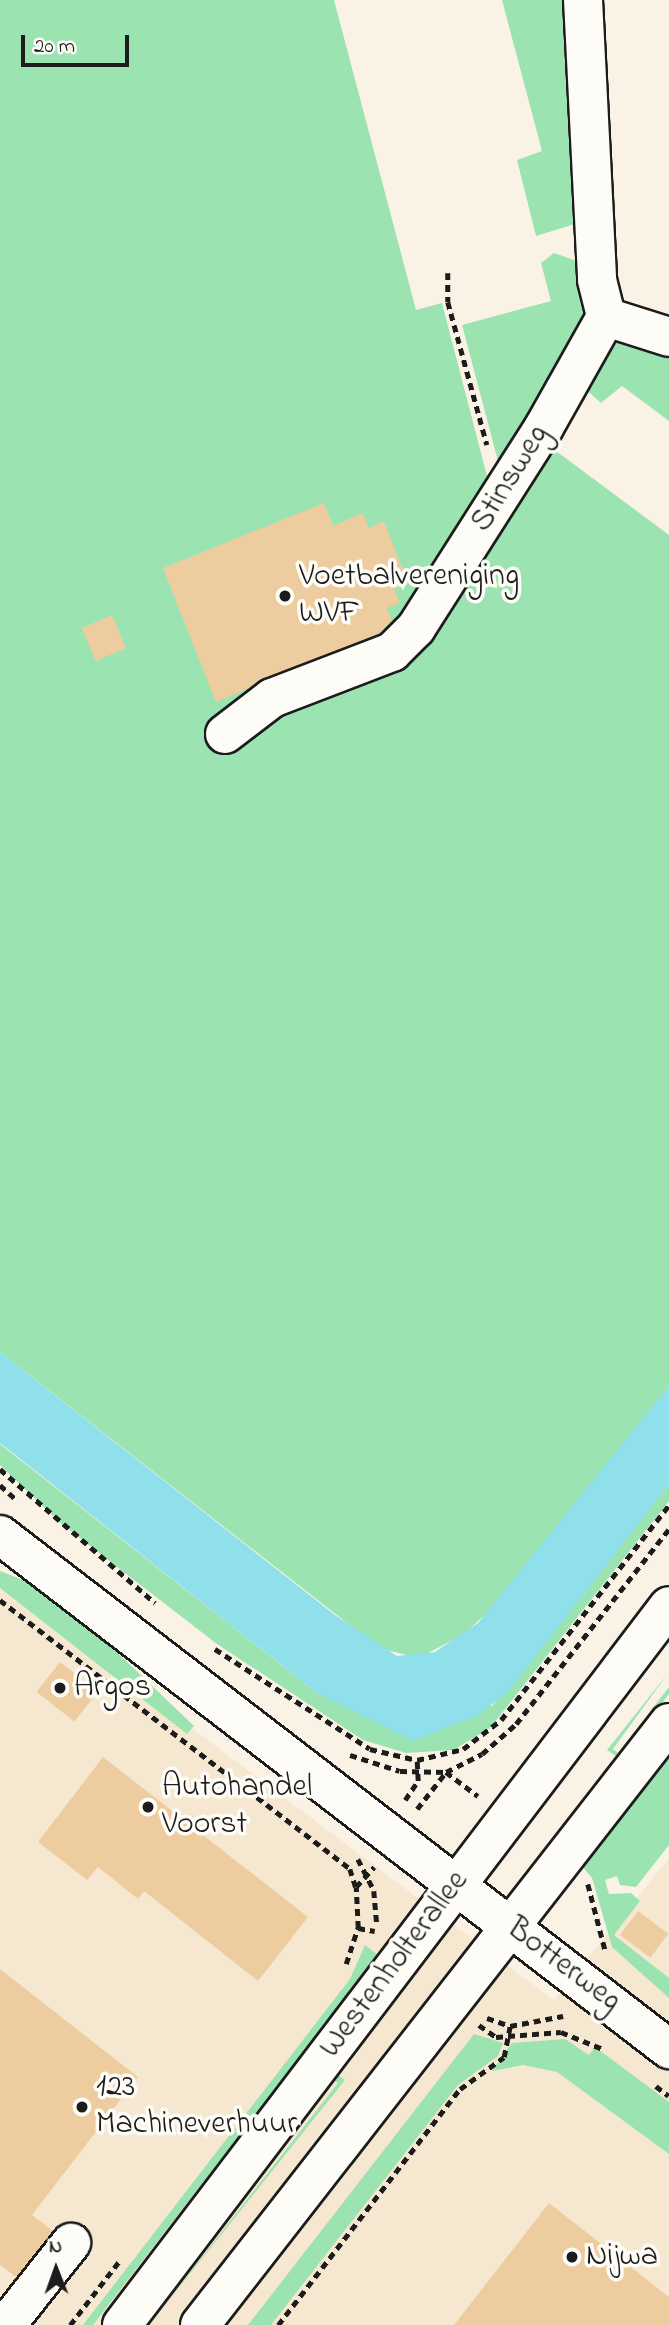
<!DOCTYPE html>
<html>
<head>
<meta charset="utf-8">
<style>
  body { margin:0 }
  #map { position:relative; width:669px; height:2325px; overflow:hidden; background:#faf3e5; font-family:"Indie Flower",sans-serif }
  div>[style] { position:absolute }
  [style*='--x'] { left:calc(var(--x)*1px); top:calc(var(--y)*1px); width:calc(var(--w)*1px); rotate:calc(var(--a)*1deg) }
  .built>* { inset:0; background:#f6e8d0 }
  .green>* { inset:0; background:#9be3b1 }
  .water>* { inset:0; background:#8fe0eb }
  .building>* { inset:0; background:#edcd9f; transform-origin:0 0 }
  .path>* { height:4.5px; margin-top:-2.25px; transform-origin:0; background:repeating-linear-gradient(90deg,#1c1c1c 0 7px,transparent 0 12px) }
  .roads { filter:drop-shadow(2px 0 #1c1c1c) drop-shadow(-2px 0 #1c1c1c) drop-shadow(0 2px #1c1c1c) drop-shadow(0 -2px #1c1c1c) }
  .minor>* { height:38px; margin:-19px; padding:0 19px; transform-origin:19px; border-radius:19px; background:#fdfcf7 }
  .major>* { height:38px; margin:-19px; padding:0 19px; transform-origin:19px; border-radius:19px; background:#fdfcf7 }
  .dots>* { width:19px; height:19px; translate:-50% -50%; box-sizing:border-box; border:4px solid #fdfcf7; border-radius:50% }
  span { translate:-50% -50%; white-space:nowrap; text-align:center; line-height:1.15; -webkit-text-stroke:7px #fdfcf7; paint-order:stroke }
  .street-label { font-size:32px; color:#1c1c1c }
  .poi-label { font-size:32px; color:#1c1c1c }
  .left { translate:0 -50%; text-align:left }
  .north { position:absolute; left:21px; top:2234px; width:70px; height:70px; -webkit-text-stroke:5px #fdfcf7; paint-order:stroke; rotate:359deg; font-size:19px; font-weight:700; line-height:28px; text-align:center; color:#1c1c1c }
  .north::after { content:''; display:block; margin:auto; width:24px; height:32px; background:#1c1c1c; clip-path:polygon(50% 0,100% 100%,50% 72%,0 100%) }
  .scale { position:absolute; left:21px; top:35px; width:108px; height:32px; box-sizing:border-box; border:4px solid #1c1c1c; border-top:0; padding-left:9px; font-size:21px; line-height:24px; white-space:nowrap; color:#1c1c1c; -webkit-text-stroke:5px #fdfcf7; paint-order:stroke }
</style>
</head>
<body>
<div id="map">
  <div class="built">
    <div style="clip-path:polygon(0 1584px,554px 2000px,669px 1858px,669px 2325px,0 2325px)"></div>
  </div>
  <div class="green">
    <div style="clip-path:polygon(0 0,334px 0,416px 310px,442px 303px,487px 476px,486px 499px,547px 451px,556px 451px,669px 535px,669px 1386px,503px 1598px,463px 1635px,418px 1658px,379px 1648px,0 1352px)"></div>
    <div style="clip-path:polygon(502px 0,568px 0,578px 223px,536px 236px,517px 160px,542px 151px)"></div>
    <div style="clip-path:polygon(554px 253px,577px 261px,587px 312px,502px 476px,462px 325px,551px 301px,541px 263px)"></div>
    <div style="clip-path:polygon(616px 339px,669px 350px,669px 421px,622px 386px,601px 403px,583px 387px,600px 352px)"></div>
    <div style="clip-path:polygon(0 1444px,317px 1693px,492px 1706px,669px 1484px,669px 1501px,490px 1728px,453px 1750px,406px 1753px,363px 1740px,217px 1644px,59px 1522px,0 1465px)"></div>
    <div style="clip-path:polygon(0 1571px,31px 1583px,101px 1637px,194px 1726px,187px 1734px,0 1588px)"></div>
    <div style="clip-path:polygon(669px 1672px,613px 1749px,618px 1753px,669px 1687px,669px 1694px,619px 1758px,607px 1750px)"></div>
    <div style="clip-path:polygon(669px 1754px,669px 1845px,636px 1887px,620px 1885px,617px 1876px,605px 1880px,609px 1894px,631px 1893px,640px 1901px,614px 1935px,669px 1978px,669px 1998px,612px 1947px,592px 1878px,582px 1866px)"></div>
    <div style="clip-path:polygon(365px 1945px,378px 1955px,93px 2325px,83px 2325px,350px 1979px)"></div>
    <div style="clip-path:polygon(474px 2034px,503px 2043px,498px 2056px,458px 2085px,271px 2325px,248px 2325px)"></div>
    <div style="clip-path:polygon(565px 2039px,589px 2055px,595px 2047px,669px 2102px,669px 2154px,557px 2072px,523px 2065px,492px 2071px,512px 2043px)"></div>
    <div style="clip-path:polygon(335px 2073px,345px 2080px,149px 2325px,338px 2083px,333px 2080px,143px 2325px)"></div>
  </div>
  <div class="water">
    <div style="clip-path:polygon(0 1352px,335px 1615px,397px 1656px,435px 1652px,478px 1623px,669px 1386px,669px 1484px,508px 1692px,478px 1715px,413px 1741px,317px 1693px,0 1443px)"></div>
  </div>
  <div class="building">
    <div style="clip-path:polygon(324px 503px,333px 526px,363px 513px,369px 528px,384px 521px,408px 583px,394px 589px,400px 603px,387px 608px,392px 621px,380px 633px,216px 702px,163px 568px)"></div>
    <div style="left:112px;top:615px;width:36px;height:33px;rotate:67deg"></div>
    <div style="left:60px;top:1662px;width:48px;height:38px;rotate:38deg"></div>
    <div style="clip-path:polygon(103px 1757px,308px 1917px,258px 1981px,144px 1891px,138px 1899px,98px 1867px,87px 1880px,38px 1842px)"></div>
    <div style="left:638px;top:1911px;width:38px;height:30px;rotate:37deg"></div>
    <div style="clip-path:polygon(0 1969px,138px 2077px,32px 2215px,53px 2231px,16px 2277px,0 2265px)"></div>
    <div style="clip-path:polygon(549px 2203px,669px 2297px,669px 2325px,454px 2325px)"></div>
  </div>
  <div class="path">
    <div style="--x:448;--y:273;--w:29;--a:90"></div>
    <div style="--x:448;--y:302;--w:148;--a:74.7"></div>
    <div style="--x:0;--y:1469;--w:205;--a:40.8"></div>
    <div style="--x:0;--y:1485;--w:24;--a:42"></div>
    <div style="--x:0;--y:1600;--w:441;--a:37.5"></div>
    <div style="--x:350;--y:1869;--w:19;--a:72"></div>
    <div style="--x:215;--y:1649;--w:184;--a:32.8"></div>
    <div style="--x:370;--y:1749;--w:48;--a:13.2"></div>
    <div style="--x:350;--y:1755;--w:52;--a:17.7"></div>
    <div style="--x:400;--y:1771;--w:46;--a:1.2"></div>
    <div style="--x:446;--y:1772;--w:40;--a:37"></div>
    <div style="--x:405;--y:1800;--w:23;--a:-56"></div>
    <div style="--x:418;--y:1781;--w:21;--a:-93"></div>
    <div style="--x:417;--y:1760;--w:47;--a:-13.4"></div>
    <div style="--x:463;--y:1749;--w:48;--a:-37.3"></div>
    <div style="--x:501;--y:1720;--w:273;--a:-52"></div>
    <div style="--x:417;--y:1809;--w:47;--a:-51.9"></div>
    <div style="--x:446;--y:1772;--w:40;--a:-26.6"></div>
    <div style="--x:482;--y:1754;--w:45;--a:-41.4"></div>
    <div style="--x:516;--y:1724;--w:248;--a:-51.9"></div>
    <div style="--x:358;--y:1859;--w:36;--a:63"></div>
    <div style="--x:374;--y:1891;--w:35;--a:85"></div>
    <div style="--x:588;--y:1884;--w:71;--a:75.4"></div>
    <div style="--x:358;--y:1928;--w:17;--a:10"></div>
    <div style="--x:346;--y:1964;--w:38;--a:-72"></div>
    <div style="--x:358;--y:1928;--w:41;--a:-92.8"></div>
    <div style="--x:356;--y:1887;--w:27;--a:-48"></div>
    <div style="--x:487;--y:2018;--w:24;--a:19"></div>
    <div style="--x:510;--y:2026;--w:54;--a:-10.7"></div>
    <div style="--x:479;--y:2025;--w:21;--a:35"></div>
    <div style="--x:496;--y:2037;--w:65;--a:-4.4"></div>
    <div style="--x:561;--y:2032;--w:45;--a:22"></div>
    <div style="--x:656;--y:2086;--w:16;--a:38"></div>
    <div style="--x:70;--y:2325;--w:82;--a:-52.4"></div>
    <div style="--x:278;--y:2325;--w:298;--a:-52.4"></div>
    <div style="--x:460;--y:2089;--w:54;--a:-36"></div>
    <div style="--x:504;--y:2057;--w:32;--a:-79"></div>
  </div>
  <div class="roads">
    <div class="minor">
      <div style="--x:583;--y:0;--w:280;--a:87.1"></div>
      <div style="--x:597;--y:280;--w:38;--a:76"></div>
      <div style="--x:606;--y:317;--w:66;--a:17.6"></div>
      <div style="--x:225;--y:734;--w:59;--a:-37.5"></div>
      <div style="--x:272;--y:698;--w:129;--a:-21"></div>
      <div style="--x:392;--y:652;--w:34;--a:-45"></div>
      <div style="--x:416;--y:628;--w:238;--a:-57.5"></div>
      <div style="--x:544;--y:427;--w:126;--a:-60.6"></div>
      <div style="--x:0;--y:1535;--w:844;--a:37.54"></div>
      <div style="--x:6;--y:2325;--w:105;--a:-51.6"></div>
    </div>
    <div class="major">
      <div style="--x:122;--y:2325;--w:903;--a:-52.74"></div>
      <div style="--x:200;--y:2325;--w:763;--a:-52.08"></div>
    </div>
  </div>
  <div class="dots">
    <div style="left:285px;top:596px;background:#1c1c1c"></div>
    <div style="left:60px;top:1688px;background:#1c1c1c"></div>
    <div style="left:148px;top:1807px;background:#1c1c1c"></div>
    <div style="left:82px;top:2107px;background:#1c1c1c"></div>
    <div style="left:572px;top:2257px;background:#1c1c1c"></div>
  </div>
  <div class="street-label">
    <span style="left:511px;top:479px;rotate:-58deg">Stinsweg</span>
    <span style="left:395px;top:1965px;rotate:-53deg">Westenholterallee</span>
    <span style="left:563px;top:1966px;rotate:37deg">Botterweg</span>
  </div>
  <div class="poi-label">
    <span class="left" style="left:299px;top:596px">Voetbalvereniging<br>WVF</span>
    <span class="left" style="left:74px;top:1688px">Argos</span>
    <span class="left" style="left:162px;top:1807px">Autohandel<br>Voorst</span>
    <span class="left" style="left:96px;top:2107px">123<br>Machineverhuur</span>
    <span class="left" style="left:586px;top:2257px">Nijwa</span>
  </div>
  <div class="north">N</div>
  <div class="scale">20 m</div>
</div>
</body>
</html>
